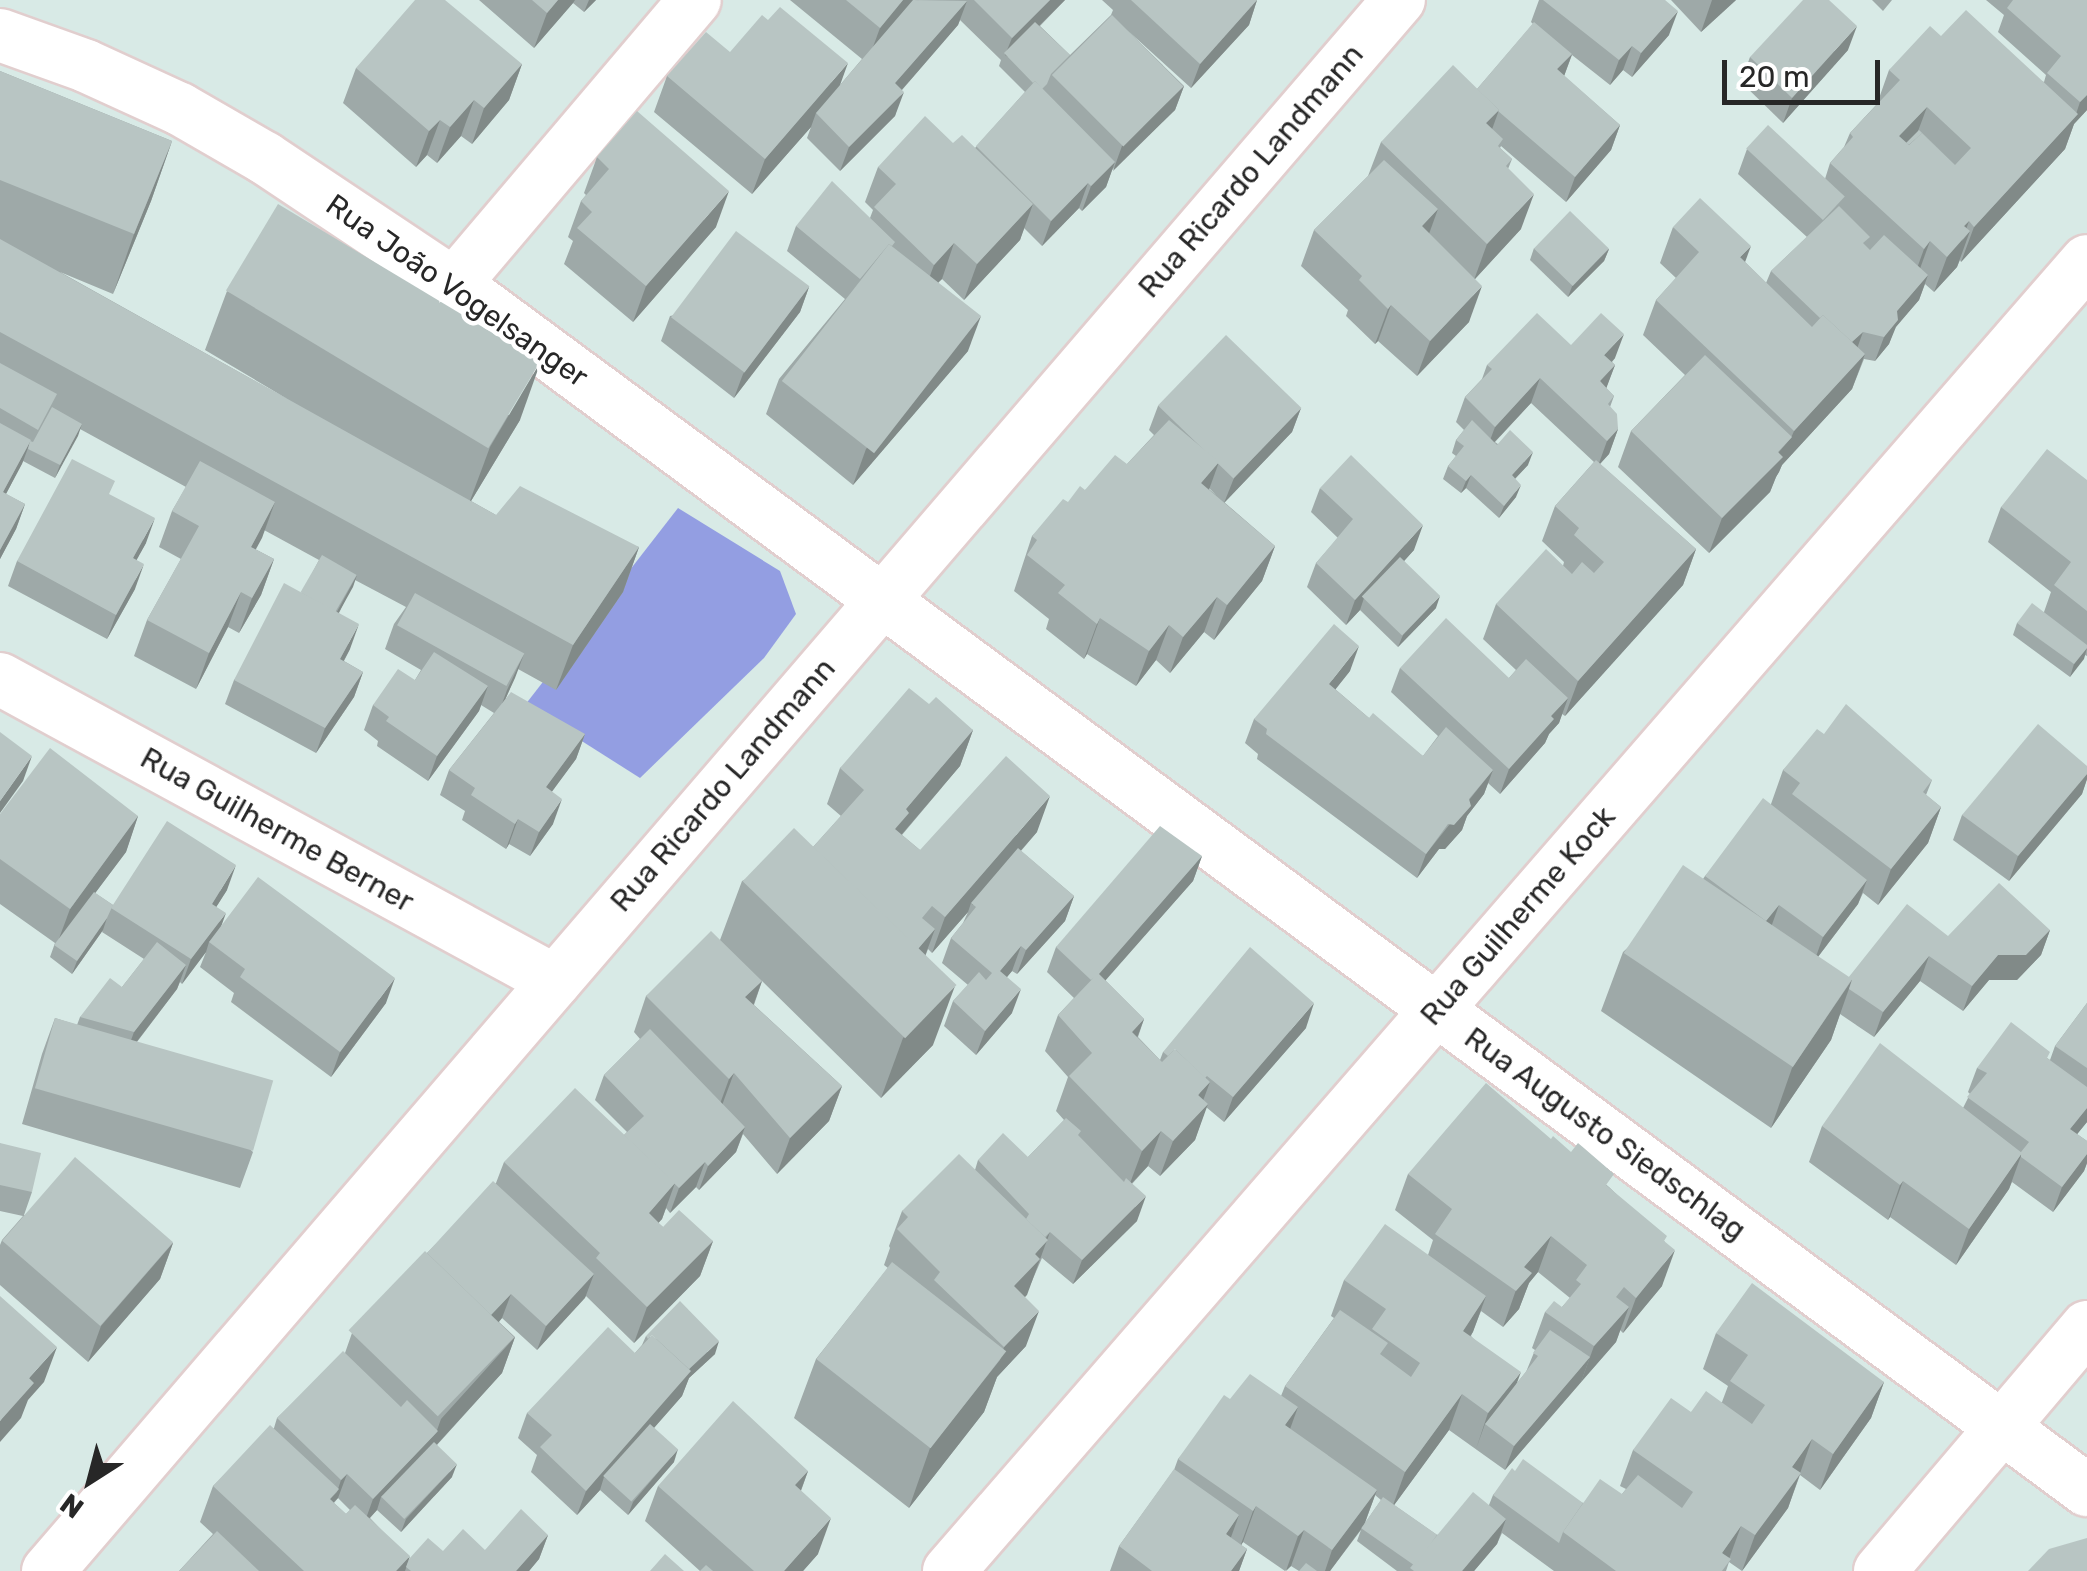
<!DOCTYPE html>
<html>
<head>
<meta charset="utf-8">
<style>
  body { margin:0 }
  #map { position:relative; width:2087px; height:1571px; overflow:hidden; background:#d8eae6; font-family:Rubik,sans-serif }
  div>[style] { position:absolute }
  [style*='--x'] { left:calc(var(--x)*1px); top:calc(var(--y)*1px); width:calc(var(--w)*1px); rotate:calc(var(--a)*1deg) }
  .green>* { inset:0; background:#939ee2 }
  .roads { filter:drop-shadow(2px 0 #e1cece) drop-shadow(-2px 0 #e1cece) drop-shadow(0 2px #e1cece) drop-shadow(0 -2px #e1cece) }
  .minor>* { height:52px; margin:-26px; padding:0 26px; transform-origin:26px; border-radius:26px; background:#fff }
  .wall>* { inset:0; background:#9ea9a8 }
  .shaded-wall>* { inset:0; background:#818a88 }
  .building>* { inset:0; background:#b8c5c3; transform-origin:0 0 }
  span { translate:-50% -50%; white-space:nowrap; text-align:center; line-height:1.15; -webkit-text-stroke:9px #fff; paint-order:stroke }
  .street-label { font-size:30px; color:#272727 }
  .north { position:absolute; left:40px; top:1431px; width:100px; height:100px; -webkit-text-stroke:8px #fff; paint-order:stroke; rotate:216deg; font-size:28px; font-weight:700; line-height:40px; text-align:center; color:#272727 }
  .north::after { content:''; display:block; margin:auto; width:35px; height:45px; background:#272727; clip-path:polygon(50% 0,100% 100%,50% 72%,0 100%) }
  .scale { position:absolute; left:1722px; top:60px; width:158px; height:45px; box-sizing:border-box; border:5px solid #272727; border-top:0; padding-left:12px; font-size:30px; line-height:35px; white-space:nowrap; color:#272727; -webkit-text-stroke:8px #fff; paint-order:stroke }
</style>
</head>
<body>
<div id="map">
  <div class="green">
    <div style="clip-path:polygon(678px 508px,780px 571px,796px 614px,764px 658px,640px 778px,525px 705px)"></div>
  </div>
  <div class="roads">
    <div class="minor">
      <div style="--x:0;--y:35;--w:91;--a:19.8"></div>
      <div style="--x:86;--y:66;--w:103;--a:24.6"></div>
      <div style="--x:180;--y:109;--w:98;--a:30"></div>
      <div style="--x:265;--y:158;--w:227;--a:33.7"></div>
      <div style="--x:454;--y:284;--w:2030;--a:36.45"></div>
      <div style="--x:454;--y:284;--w:372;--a:-49.7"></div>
      <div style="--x:0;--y:679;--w:632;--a:28.55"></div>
      <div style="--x:48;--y:1571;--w:2072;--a:-49.31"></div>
      <div style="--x:949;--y:1571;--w:1735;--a:-49.02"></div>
      <div style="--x:1880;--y:1571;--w:320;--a:-49.7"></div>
    </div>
  </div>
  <div class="wall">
    <div style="clip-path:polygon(479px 0,596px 0,584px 12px,573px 3px,534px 48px)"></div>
    <div style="clip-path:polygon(790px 0,1065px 0,1040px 26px,1070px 55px,1111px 15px,1113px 10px,1102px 0,1257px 0,1249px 25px,1191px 88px,1127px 30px,1184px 86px,1175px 110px,1112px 170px,1106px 187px,1082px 211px,1079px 208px,1042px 246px,1024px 228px,1020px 240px,964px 300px,942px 279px,938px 282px,968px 351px,853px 485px,766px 414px,779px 379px,845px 299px,787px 251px,796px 226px,870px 218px,873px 210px,865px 202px,878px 167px,953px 143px,975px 148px,1025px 92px,999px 66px,1001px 60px,960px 20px,958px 25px,902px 90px,895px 116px,840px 171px,807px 138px,811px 127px,752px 194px,654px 112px,667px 76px,730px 52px,840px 85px,862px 59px)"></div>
    <div style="clip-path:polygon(1539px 0,1665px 0,1669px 35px,1632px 77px,1623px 70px,1610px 85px,1572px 55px,1564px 76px,1620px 125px,1611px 150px,1566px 202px,1501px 146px,1500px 148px,1512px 159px,1508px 169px,1521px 229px,1475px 279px,1469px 322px,1417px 376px,1378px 341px,1375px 344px,1346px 316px,1348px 310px,1301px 266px,1314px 230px,1368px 176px,1381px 142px,1477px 89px,1533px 24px,1531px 22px)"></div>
    <div style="clip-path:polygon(1671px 0,1736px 0,1701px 32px)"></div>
    <div style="clip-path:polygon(1872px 0,1892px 0,1883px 11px)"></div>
    <div style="clip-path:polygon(1986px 0,2087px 0,2087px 110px,2074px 124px,2065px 149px,1961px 262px,1960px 260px,1957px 267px,1934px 292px,1925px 284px,1919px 300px,1895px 327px,1889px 344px,1875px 361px,1864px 359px,1852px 389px,1782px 465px,1779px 472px,1776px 477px,1770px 492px,1709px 553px,1618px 467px,1631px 431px,1685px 375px,1643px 335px,1656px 300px,1676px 278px,1660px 263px,1673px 227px,1745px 262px,1766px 283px,1771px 271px,1807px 237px,1738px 174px,1747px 149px,1825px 179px,1830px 163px,1844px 147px,1850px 133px,1877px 104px,1889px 70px,1941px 36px,2044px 82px,2046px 75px,1998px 32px,2004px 15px)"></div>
    <div style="clip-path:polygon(1848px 50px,1783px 123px,1741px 82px,1750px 57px)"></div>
    <div style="clip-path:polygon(522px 64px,509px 100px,472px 144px,461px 136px,437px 163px,427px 155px,416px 167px,343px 103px,356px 68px)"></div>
    <div style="clip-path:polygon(0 71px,172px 141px,151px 201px,113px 294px,60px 272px,289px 400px,205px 350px,227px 291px,520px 420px,471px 501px,496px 515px,639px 547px,623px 592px,556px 690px,518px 669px,506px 698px,585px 734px,576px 759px,552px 791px,553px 824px,530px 856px,509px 844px,506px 849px,462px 820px,465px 811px,440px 795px,449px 770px,494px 713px,481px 705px,479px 711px,428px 781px,377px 746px,378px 741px,364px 730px,373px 705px,415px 680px,421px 670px,385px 649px,394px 624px,406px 607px,355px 580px,339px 613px,350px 649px,344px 661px,363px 672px,354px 697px,316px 753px,225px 704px,234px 680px,302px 593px,319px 560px,264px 530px,255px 549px,274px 559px,261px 595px,239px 633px,228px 627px,196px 689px,134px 656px,147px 620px,181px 559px,159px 547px,172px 511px,186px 487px,80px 429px,55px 478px,23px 461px,6px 494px,25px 504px,16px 529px,0 559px)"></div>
    <div style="clip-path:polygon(597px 157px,716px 227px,633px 322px,564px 264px,573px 241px,568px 237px,581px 201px,586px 195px,584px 193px)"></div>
    <div style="clip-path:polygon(1534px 248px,1609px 249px,1604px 261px,1568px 297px,1530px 260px)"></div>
    <div style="clip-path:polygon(809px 287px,800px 312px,734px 398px,661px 341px,670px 316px)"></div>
    <div style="clip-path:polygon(1571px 345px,1615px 358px,1612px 362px,1615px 365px,1606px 388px,1614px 396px,1610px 407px,1618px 429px,1609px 454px,1600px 464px,1696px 549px,1683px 585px,1565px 716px,1562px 714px,1559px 723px,1549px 734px,1545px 743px,1500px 794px,1488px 783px,1484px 794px,1467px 816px,1462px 830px,1445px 849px,1439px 849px,1417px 878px,1257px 759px,1258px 754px,1245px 743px,1254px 719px,1350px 671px,1335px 689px,1369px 718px,1423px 756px,1438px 736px,1391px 692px,1400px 668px,1509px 678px,1516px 670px,1483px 639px,1496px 604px,1563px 566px,1564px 562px,1542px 541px,1555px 506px,1594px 462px,1531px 403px,1495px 442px,1528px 465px,1515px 479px,1516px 497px,1499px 518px,1466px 488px,1461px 493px,1443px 479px,1448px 466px,1456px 456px,1452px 453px,1456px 440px,1464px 430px,1456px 422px,1465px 397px,1482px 379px,1487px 365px)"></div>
    <div style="clip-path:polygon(1158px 406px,1301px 408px,1292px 432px,1224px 503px,1209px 488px,1209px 489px,1275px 546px,1262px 581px,1214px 640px,1204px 632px,1170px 673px,1156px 660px,1136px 686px,1087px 654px,1084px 659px,1046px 629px,1049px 619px,1014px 591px,1032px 536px,1085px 490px,1127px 464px,1154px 435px,1149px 430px)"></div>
    <div style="clip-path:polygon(2087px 480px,2087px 656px,2085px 655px,2070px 677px,2013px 635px,2017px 623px,2044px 612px,2051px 592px,1988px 542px,2001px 507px)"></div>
    <div style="clip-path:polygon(1320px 488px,1414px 550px,1404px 561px,1436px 608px,1398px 647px,1360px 610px,1346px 625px,1307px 587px,1316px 563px,1338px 538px,1311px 512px)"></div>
    <div style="clip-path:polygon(110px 495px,146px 543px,136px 560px,135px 589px,107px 639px,8px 586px,17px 561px)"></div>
    <div style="clip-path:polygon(evenodd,929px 704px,973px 730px,960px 766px,902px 835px,920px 850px,1037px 832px,1021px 851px,1074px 896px,1065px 921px,1017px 974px,1012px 971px,1007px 977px,1012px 1013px,976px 1055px,944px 1026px,953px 1001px,968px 985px,942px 963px,951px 938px,963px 923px,968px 912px,932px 953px,928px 949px,925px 957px,933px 1045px,881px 1098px,762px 981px,754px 1005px,842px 1086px,829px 1121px,777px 1174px,743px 1134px,736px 1152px,699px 1190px,696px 1187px,670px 1213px,666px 1208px,662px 1219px,658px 1223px,663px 1227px,713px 1241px,700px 1276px,634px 1343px,586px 1296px,537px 1350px,502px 1318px,499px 1322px,515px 1337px,502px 1373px,437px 1445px,452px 1477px,401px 1532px,377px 1510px,370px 1518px,409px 1559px,443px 1551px,485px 1550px,548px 1535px,539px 1559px,529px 1571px,179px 1571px,213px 1534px,200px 1522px,213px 1486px,274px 1428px,277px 1418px,345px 1353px,352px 1333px,427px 1253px,496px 1183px,504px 1162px,624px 1135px,627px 1132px,595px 1100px,604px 1075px,640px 1039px,634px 1032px,646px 996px,720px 940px,742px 881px,813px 847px,841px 816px,827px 804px,840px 768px,929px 704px,338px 1498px,350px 1510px,346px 1514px,334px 1503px,338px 1498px)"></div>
    <div style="clip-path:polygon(1824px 734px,1932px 780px,1926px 795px,1941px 807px,1928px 843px,1878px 905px,1863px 893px,1858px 904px,1818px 957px,1848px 978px,1948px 936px,2050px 930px,2041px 955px,2017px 980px,1989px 980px,1963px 1011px,1920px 981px,1874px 1037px,1840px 1014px,1831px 1040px,1771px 1128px,1601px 1011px,1623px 952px,1703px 879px,1705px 876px,1771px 804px,1783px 770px)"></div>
    <div style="clip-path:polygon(2087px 766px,2087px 779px,2082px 794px,2009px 881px,1953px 840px,1962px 815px)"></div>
    <div style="clip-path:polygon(0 814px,138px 816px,126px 852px,95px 893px,113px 905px,227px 890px,216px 907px,221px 927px,386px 1003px,331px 1077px,231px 1002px,234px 993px,200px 967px,206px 952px,182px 984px,180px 982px,177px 989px,137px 1042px,253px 1152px,240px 1188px,22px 1124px,42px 1054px,55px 1018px,77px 1025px,80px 1017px,122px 987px,144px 959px,102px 932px,103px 930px,72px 974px,50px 957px,55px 943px,0 904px)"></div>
    <div style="clip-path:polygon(1202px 856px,1193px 881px,1105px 980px,1144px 1019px,1138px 1037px,1160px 1060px,1163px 1052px,1306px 1028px,1224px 1122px,1206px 1107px,1195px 1140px,1160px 1176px,1148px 1166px,1132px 1184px,1137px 1221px,1073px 1284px,1042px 1258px,1025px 1297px,1026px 1346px,997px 1377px,984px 1412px,909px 1508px,794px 1418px,816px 1359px,888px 1268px,884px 1265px,890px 1248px,889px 1246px,902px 1211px,975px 1170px,978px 1160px,1028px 1157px,1064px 1120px,1056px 1111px,1068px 1077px,1045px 1051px,1058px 1015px,1074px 998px,1047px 972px,1056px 947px)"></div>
    <div style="clip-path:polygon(2087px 1003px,2087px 1122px,2077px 1134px,2087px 1141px,2087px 1163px,2084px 1171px,2053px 1212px,2012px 1182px,2009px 1189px,1956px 1265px,1890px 1217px,1888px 1220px,1809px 1162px,1822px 1126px,1963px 1108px,1970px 1094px,1968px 1092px,1977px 1068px,2047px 1058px,2050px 1060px,2055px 1046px)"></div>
    <div style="clip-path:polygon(evenodd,1551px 1139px,1609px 1187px,1665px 1242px,1662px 1286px,1623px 1333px,1620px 1330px,1616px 1342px,1505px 1470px,1449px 1430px,1394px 1505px,1437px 1535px,1489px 1505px,1493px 1495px,1515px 1471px,1583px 1503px,1622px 1494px,1626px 1489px,1620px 1486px,1633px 1450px,1691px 1412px,1722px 1402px,1728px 1386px,1703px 1369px,1716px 1333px,1884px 1382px,1871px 1418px,1820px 1490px,1800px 1475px,1788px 1508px,1742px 1571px,1729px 1562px,1726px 1571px,1554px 1571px,1502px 1533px,1497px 1544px,1474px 1571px,1397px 1571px,1357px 1541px,1361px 1530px,1330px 1571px,1299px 1571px,1291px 1566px,1285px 1571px,1243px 1542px,1241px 1545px,1247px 1549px,1239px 1571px,1110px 1571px,1119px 1546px,1174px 1470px,1178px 1459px,1230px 1399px,1281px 1396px,1285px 1386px,1334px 1318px,1331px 1316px,1344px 1280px,1428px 1255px,1433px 1240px,1395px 1210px,1408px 1174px,1551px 1139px,1538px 1272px,1570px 1298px,1562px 1307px,1545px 1312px,1532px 1348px,1535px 1350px,1526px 1372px,1516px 1384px,1471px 1336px,1481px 1311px,1503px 1327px,1519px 1309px,1529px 1283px,1538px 1272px,1551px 1139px,1375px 1495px,1381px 1500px,1365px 1523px,1375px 1495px)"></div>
    <div style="clip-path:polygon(0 1143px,32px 1192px,24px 1215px,173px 1243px,160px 1279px,88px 1362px,0 1285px,0 1245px,2px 1240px,23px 1216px,0 1211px)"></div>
    <div style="clip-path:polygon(646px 1336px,715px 1354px,689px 1378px,682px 1396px,654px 1428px,674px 1462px,628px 1515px,600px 1490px,577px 1515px,531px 1472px,537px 1455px,518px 1438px,527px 1413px,635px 1353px,642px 1345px)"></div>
    <div style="clip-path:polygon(808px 1471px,801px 1491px,818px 1554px,803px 1571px,700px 1571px,645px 1521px,658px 1486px)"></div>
  </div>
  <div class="shaded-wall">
    <div style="clip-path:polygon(558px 0,575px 0,573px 3px,534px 48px,547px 13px)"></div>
    <div style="clip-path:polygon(589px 0,596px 0,584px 12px)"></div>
    <div style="clip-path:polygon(903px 0,919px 0,867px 63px,880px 28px)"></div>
    <div style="clip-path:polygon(1050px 0,1065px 0,1008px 57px,1005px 55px,1012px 38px)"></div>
    <div style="clip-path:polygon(1257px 0,1249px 25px,1191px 88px,1200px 64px)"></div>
    <div style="clip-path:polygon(1712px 0,1736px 0,1701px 32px)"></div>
    <div style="clip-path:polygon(967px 1px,958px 25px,886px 108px,895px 83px)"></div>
    <div style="clip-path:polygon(1678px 11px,1669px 35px,1632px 77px,1641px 53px)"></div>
    <div style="clip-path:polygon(1857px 26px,1848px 50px,1783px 123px,1792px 98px)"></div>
    <div style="clip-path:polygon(1632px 46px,1623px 70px,1610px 85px,1619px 60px)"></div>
    <div style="clip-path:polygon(1572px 54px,1563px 79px,1557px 69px)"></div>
    <div style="clip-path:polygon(848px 63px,835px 99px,816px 113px,811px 127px,752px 194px,765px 159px)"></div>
    <div style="clip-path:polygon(522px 64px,509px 100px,472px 144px,484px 108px)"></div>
    <div style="clip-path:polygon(1184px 86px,1175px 110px,1113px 171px,1122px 146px)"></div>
    <div style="clip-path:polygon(904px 92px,895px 116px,840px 171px,849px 147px)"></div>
    <div style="clip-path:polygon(2087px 95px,2087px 110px,2074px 124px,2065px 149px,1961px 262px,1974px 227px,2075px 117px,2080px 102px)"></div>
    <div style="clip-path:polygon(474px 100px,461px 136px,437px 163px,450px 127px)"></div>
    <div style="clip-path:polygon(1927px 107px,1914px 142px,1890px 159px,1899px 136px)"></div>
    <div style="clip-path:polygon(1499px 110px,1486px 146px,1486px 123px)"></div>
    <div style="clip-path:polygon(440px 120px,427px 155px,416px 167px,429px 131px)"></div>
    <div style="clip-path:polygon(1620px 125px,1611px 150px,1566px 202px,1575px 177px)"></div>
    <div style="clip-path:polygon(172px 141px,151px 201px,113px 294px,134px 234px)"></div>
    <div style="clip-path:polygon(1115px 162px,1106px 187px,1082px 211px,1091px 186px)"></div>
    <div style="clip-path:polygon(1088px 183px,1079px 208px,1042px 246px,1051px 221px)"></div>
    <div style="clip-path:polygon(729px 191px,716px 227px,633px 322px,646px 286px)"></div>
    <div style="clip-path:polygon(1534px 194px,1521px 229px,1474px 280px,1487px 244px)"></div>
    <div style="clip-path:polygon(1033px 204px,1020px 240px,964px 300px,977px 264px)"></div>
    <div style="clip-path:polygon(1438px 209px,1425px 245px,1422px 226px)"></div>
    <div style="clip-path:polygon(1969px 221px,1962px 241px,1970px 231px,1957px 267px,1934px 292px,1947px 257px,1964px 226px)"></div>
    <div style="clip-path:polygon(1930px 241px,1917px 277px,1911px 285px,1924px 249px)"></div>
    <div style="clip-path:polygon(954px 243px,942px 279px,921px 300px,934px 265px)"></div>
    <div style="clip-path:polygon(1751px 246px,1738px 281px,1740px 257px)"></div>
    <div style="clip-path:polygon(1609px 249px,1604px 261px,1568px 297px,1573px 284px)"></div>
    <div style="clip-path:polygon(1928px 275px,1919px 300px,1896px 327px,1889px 344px,1875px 361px,1884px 337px,1897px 311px)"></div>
    <div style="clip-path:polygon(1482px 286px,1469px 322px,1417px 376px,1430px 341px)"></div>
    <div style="clip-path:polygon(809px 287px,800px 312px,734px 398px,743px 374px)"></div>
    <div style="clip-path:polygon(1391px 305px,1378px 341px,1375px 344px,1388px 309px)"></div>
    <div style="clip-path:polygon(981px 316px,968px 351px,853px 485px,866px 449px)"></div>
    <div style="clip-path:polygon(1863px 332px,1854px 357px,1848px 345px)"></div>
    <div style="clip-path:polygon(1624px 334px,1615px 358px,1595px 380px,1604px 355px)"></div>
    <div style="clip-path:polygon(1865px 354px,1852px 389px,1782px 465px,1779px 472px,1776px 477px,1770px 492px,1709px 553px,1722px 518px,1791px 438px,1794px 431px)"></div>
    <div style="clip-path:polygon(541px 361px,520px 420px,468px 506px,490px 447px)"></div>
    <div style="clip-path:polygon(1615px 365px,1606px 389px,1600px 381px)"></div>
    <div style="clip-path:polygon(1540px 378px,1531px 403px,1486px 451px,1495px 427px)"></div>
    <div style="clip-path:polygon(1301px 408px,1292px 432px,1224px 503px,1234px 478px)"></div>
    <div style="clip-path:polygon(82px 424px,78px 436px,55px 478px,60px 465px)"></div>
    <div style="clip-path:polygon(1618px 429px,1609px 454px,1598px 466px,1607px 441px)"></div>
    <div style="clip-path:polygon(31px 440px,22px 464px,0 505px,3px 492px)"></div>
    <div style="clip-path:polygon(1533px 452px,1528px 465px,1507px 487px,1512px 475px)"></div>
    <div style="clip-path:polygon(1219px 462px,1206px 498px,1201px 483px)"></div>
    <div style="clip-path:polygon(1471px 475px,1466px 488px,1461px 493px,1466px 481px)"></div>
    <div style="clip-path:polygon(1521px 485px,1516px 497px,1499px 518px,1504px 506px)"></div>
    <div style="clip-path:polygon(275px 502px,262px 538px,238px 582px,251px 547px)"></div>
    <div style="clip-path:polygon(25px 504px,16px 529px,0 559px,0 550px)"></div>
    <div style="clip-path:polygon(155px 518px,146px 543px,124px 583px,133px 558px)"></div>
    <div style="clip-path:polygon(1423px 525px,1414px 550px,1368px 601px,1364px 598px,1360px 610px,1346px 625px,1355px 600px)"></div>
    <div style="clip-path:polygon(1275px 546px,1262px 581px,1214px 640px,1227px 605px)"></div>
    <div style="clip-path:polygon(639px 547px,623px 592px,556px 690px,573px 645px)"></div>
    <div style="clip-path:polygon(1696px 549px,1683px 585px,1565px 716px,1578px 681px)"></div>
    <div style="clip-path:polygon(274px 559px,261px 595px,239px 633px,252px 598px)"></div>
    <div style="clip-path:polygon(144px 564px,135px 589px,107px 639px,116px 615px)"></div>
    <div style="clip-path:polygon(357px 575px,353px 587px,328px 632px,333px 619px)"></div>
    <div style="clip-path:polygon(241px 592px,228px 627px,196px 689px,209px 653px)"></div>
    <div style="clip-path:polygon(1440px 596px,1436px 608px,1398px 647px,1403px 635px)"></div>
    <div style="clip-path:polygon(1217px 597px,1204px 632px,1170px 673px,1183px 637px)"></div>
    <div style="clip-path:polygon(1100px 618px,1087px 654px,1084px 659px,1097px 624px)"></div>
    <div style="clip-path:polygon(359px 624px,350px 649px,331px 684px,340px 659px)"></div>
    <div style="clip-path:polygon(1169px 625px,1156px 660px,1136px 686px,1149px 651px)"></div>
    <div style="clip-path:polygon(1359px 646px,1350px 671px,1320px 709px,1329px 684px)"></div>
    <div style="clip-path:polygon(2087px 648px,2084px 659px,2070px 677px,2074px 664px)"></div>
    <div style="clip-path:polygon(524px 654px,515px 678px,498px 715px,507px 690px)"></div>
    <div style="clip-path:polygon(363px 672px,354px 697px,316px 753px,325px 728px)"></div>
    <div style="clip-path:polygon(488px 686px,479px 711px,428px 781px,437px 756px)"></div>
    <div style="clip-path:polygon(1568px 698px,1559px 723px,1549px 734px,1545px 743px,1500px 794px,1509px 769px,1551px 716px)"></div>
    <div style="clip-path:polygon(973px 730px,960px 766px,902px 834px,897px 849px,895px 829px,906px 809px)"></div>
    <div style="clip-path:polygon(585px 734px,576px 759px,537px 812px,546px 787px)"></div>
    <div style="clip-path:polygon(32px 756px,23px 781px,0 813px,0 801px)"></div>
    <div style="clip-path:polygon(1493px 770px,1484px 794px,1467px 816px,1462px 830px,1445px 849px,1439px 849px,1417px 878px,1426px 854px)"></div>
    <div style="clip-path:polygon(2087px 774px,2087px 779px,2082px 794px,2009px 881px,2018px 856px)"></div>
    <div style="clip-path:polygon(1050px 796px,1037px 832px,973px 905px,971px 903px,968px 912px,932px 953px,945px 917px)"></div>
    <div style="clip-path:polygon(562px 799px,553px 824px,530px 856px,539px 832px)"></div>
    <div style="clip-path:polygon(1941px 807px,1928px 843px,1878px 905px,1891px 869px)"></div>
    <div style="clip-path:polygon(138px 816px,126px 852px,57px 944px,70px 909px)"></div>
    <div style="clip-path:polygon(518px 819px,509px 844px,506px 849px,515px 824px)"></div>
    <div style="clip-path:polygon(1202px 856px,1193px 881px,1083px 1006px,1092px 981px)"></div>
    <div style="clip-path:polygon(236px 865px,227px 890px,203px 928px,212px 904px)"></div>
    <div style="clip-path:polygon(1867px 880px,1858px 904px,1814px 962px,1823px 937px)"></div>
    <div style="clip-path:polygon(1074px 896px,1065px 921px,1017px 974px,1026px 950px)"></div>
    <div style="clip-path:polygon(1779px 905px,1770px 930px,1765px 922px)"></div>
    <div style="clip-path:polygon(226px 913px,217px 938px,209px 942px,206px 952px,182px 984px,191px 959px)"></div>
    <div style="clip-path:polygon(107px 918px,103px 930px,72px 974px,77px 961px)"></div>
    <div style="clip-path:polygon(935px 929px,922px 964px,916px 951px)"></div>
    <div style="clip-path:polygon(2050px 930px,2041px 955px,2017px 980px,1989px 980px,1963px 1011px,1972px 986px,1998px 955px)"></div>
    <div style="clip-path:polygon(1021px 946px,1012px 971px,991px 996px,1000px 971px)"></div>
    <div style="clip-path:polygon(1929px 956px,1920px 981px,1874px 1037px,1883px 1012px)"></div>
    <div style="clip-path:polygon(186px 965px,177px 989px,125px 1057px,134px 1032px)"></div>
    <div style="clip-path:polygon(395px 978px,386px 1003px,331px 1077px,340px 1052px)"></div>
    <div style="clip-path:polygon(1852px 980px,1831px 1040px,1771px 1128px,1792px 1068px)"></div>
    <div style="clip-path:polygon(762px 981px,749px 1017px,745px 997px)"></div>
    <div style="clip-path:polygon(955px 986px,933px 1045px,881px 1098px,903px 1038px)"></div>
    <div style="clip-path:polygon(1021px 989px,1012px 1013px,976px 1055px,985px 1031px)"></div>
    <div style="clip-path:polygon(1314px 1003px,1306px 1028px,1224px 1122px,1233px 1097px)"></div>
    <div style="clip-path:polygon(1144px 1019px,1131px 1054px,1132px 1032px)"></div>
    <div style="clip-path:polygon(734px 1073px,721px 1108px,716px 1115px,729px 1079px)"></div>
    <div style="clip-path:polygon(1207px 1076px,1202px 1090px,1210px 1082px,1198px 1114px,1208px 1104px,1195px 1140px,1160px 1176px,1173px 1141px,1194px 1106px)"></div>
    <div style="clip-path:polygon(842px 1086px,829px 1121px,777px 1174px,790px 1138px)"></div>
    <div style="clip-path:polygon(2087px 1108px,2087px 1122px,2061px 1154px,2070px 1129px)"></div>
    <div style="clip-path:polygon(745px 1127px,736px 1152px,699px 1190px,708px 1166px)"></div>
    <div style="clip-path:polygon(1161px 1131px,1148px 1166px,1129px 1186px,1142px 1151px)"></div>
    <div style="clip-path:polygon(2022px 1153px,2009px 1189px,1956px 1265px,1969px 1229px)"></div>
    <div style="clip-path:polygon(2087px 1154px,2087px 1163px,2084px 1171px,2053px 1212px,2062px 1187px)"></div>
    <div style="clip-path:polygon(705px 1162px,696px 1187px,670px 1213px,679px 1188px)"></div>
    <div style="clip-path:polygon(1903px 1181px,1890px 1217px,1888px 1220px,1900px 1185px)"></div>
    <div style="clip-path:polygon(675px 1183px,662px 1219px,636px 1248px,649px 1213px)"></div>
    <div style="clip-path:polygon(1146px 1196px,1137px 1221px,1073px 1284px,1082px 1260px)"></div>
    <div style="clip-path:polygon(1050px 1232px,1027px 1295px,1001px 1321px,1014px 1286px)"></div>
    <div style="clip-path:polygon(1551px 1236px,1538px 1272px,1529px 1283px,1519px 1309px,1503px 1327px,1524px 1267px)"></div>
    <div style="clip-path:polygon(713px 1241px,700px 1276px,634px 1343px,647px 1307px)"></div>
    <div style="clip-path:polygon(173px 1243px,160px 1279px,88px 1362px,101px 1326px)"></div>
    <div style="clip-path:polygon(1675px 1250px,1662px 1286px,1623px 1333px,1636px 1298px)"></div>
    <div style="clip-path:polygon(594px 1274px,585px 1298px,537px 1350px,546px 1326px)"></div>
    <div style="clip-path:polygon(511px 1294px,502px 1318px,482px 1341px,490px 1316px)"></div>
    <div style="clip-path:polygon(1486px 1296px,1473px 1332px,1450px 1366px,1463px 1331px)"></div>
    <div style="clip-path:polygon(1629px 1307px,1616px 1342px,1581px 1382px,1594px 1346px)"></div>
    <div style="clip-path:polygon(1039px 1311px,1026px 1346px,997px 1377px,984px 1412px,909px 1508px,930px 1448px,1000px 1360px,1004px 1347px)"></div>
    <div style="clip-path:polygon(515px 1337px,502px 1373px,431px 1451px,381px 1497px,377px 1510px,364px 1524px,373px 1499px,436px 1433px,441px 1419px)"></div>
    <div style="clip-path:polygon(719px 1341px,715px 1354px,689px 1378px,682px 1396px,608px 1480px,604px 1477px,600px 1490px,577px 1515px,586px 1491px,684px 1374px)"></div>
    <div style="clip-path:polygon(57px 1347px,44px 1382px,28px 1400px,21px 1418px,0 1442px,0 1421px,29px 1378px)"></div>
    <div style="clip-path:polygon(1590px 1357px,1581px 1382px,1505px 1470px,1514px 1446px)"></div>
    <div style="clip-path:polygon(1521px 1372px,1508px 1407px,1485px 1424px,1476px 1449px,1488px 1413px)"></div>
    <div style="clip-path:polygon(1884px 1382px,1871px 1418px,1820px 1490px,1833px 1454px)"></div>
    <div style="clip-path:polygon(1462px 1394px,1449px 1430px,1392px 1508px,1405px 1472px)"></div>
    <div style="clip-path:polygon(1298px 1407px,1285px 1443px,1285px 1425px)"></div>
    <div style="clip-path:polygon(1812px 1439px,1788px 1508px,1742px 1571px,1755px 1535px,1792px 1467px)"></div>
    <div style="clip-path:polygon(678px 1449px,674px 1462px,628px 1515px,633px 1502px)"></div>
    <div style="clip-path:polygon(457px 1464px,452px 1477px,401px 1532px,406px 1519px)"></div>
    <div style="clip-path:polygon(808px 1471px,795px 1506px,795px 1485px)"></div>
    <div style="clip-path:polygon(347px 1474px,338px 1498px,334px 1502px,326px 1524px,330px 1499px,337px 1492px,341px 1480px)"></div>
    <div style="clip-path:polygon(1377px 1490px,1364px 1525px,1330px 1571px,1325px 1571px,1332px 1550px)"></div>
    <div style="clip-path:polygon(1256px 1506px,1243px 1542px,1240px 1547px,1253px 1511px)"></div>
    <div style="clip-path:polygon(1239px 1515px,1230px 1540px,1226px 1534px)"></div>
    <div style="clip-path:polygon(831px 1518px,818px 1554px,803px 1571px,784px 1571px)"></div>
    <div style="clip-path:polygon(1506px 1519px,1497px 1544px,1474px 1571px,1462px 1571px)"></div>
    <div style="clip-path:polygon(1741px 1526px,1728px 1562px,1722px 1553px)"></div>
    <div style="clip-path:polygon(1304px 1530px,1291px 1566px,1286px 1571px,1298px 1536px)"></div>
    <div style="clip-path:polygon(548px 1535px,539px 1559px,529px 1571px,516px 1571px)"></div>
    <div style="clip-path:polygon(1247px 1549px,1239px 1571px,1231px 1571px)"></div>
    <div style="clip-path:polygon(410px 1556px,405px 1571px,396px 1571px)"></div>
  </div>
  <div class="building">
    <div style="clip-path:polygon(415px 0,445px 0,522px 64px,484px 108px,474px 100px,450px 127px,440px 120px,429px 131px,356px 68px)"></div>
    <div style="clip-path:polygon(532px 0,558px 0,547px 13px)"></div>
    <div style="clip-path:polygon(846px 0,903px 0,880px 28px)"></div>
    <div style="clip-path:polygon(913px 0,967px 1px,895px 83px,904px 92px,849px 147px,816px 113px)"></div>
    <div style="clip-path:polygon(974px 0,1050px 0,1012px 38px)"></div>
    <div style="clip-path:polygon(1131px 0,1257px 0,1200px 64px)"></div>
    <div style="clip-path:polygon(1543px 0,1665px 0,1678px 11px,1641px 53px,1632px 46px,1619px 60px)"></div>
    <div style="clip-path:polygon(1803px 0,1829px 0,1857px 26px,1792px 98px,1750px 57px)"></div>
    <div style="clip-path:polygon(2013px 0,2087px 0,2087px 95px,2080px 102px,2047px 73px,2061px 56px,2007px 8px)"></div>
    <div style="clip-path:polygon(780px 7px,848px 63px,765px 159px,667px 76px,706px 32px,730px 52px,762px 15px,768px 20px)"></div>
    <div style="clip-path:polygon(evenodd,1966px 10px,2078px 114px,1974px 227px,1969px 221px,1964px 226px,1970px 231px,1947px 257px,1930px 241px,1924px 249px,1830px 163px,1853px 137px,1850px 133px,1900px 80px,1889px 70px,1930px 26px,1941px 36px,1966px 10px,1927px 107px,1971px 148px,1955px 165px,1922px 133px,1909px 145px,1899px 136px,1927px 107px)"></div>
    <div style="left:1112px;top:15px;width:101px;height:85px;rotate:45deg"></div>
    <div style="clip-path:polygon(1035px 22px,1070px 55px,1051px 74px,1047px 84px,1042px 89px,1035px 81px,1033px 83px,1004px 53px)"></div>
    <div style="clip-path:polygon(1534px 22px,1572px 54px,1557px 69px,1620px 125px,1575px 177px,1498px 111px,1499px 110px,1477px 89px)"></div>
    <div style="clip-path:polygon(1453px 65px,1499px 110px,1486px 123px,1503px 139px,1498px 146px,1512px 159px,1506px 166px,1534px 194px,1487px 244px,1381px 142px)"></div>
    <div style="clip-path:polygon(0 71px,172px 141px,134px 234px,0 180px)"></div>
    <div style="clip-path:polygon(1035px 81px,1115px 162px,1091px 186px,1088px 183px,1051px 221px,976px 146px)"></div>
    <div style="clip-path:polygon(637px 111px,729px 191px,646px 286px,577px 228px,592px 212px,581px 201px,609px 169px,597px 157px)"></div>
    <div style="clip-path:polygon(925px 116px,953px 143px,962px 135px,1033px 204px,977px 264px,954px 243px,934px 265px,874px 207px,896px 184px,878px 167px)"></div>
    <div style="left:1768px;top:125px;width:105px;height:32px;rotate:43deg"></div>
    <div style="clip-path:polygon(1919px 130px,1955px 164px,1922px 133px,1909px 145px,1906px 143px)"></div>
    <div style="clip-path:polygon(1384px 160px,1438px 209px,1422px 226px,1482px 286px,1430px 341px,1391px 305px,1388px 309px,1359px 280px,1362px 276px,1314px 230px)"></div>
    <div style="clip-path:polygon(832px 181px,895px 242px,892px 246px,889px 244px,860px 279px,796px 226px)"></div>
    <div style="clip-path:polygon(1700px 198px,1751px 246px,1740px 257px,1812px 327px,1823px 315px,1865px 354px,1794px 431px,1656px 300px,1699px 252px,1673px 227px)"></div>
    <div style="left:278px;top:204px;width:306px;height:101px;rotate:31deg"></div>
    <div style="clip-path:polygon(1839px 206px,1870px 237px,1863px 243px,1870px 250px,1884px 235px,1928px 275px,1897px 311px,1898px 320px,1884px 337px,1863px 332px,1852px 342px,1823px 315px,1820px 318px,1771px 271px)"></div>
    <div style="left:1570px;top:211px;width:54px;height:52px;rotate:44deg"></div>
    <div style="left:736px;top:231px;width:92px;height:108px;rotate:37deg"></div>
    <div style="clip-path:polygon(0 239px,496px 515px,520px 486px,639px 547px,573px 645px,0 332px)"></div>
    <div style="left:889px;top:244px;width:117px;height:174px;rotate:38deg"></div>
    <div style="clip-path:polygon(1537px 313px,1571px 345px,1601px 313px,1624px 334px,1604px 355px,1615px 365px,1600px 381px,1614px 396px,1608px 404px,1617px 414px,1618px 429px,1607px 441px,1540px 378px,1495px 427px,1465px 397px,1492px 369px,1487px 365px)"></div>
    <div style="left:1226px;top:335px;width:105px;height:98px;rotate:44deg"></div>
    <div style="clip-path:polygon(1705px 355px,1792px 437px,1778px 452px,1783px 457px,1722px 518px,1631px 431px)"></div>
    <div style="clip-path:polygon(0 363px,57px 394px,38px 430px,0 408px)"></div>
    <div style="clip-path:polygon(52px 407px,82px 424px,60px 465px,28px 449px,30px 441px,33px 442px)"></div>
    <div style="clip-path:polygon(1169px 420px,1219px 462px,1201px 483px,1275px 546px,1227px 605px,1217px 597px,1183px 637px,1169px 625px,1149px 651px,1100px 618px,1097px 624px,1058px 593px,1065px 585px,1027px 555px,1037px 540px,1032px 536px,1063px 499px,1068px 502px,1080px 486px,1085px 490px,1115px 455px,1127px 464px)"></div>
    <div style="clip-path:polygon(1472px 420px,1497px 445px,1510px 430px,1533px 452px,1512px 475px,1521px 485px,1504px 506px,1471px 475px,1466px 481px,1448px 466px,1464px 446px,1456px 440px)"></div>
    <div style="clip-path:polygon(0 423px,31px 440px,3px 492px,25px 504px,0 550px)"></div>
    <div style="clip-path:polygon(2047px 449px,2087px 480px,2087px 611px,2054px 585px,2071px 562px,2001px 507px)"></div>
    <div style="clip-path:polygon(1351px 455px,1423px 525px,1355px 600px,1316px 563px,1353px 519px,1320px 488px)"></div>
    <div style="clip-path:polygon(72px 459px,115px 481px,109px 494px,155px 518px,133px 558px,144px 564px,116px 615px,17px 561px)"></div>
    <div style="clip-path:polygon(1596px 460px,1696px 549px,1578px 681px,1496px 604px,1546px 549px,1572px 574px,1582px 562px,1594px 573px,1604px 562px,1574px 535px,1579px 528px,1555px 506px)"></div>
    <div style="clip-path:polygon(200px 461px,275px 502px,251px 547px,274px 559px,252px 598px,241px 592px,209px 653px,147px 620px,199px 526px,172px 511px)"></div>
    <div style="left:322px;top:555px;width:40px;height:43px;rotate:30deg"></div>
    <div style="left:1400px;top:557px;width:56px;height:55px;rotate:44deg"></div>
    <div style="clip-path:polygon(284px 583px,359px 624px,340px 659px,363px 672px,325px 728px,234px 680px)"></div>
    <div style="left:415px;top:593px;width:125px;height:37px;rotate:29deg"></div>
    <div style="clip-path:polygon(2032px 603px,2087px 645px,2087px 648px,2074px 664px,2017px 623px)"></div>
    <div style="clip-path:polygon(1446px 618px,1509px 678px,1526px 659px,1568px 698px,1551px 716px,1554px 719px,1509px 769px,1400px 668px)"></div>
    <div style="clip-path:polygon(1334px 624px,1359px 646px,1329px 684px,1369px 718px,1373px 713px,1423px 756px,1446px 727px,1493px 770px,1469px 799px,1471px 806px,1454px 825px,1448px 824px,1426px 854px,1266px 734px,1267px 729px,1254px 719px)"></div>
    <div style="clip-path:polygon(434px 652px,488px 686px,437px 756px,386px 721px,389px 717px,373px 705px,398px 669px,415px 680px)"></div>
    <div style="clip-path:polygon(909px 688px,929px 704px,936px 697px,973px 730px,906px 809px,909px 813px,895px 829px,920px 850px,1006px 756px,1050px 796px,945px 917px,932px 906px,922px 918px,935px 929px,918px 949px,813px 847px,864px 790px,840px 768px)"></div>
    <div style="clip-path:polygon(511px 692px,585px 734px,546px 787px,562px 799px,539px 832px,518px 819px,515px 824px,471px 795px,475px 788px,449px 770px)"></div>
    <div style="clip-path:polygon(1846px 704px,1932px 780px,1923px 792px,1941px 807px,1891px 869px,1792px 794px,1800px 783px,1783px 770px,1817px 729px,1824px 734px)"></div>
    <div style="clip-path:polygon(2038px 724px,2087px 766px,2087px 774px,2018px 856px,1962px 815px)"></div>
    <div style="clip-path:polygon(0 732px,32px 756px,0 801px)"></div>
    <div style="clip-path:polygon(50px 748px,138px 816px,70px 909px,0 859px,0 814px)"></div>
    <div style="clip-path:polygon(1763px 798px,1867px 880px,1823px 937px,1779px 905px,1766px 921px,1705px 876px)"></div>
    <div style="clip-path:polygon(167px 821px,236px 865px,212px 904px,226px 913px,191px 959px,111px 908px)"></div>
    <div style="clip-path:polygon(1160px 826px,1202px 856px,1099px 974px,1091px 980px,1056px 947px)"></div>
    <div style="left:794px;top:828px;width:226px;height:74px;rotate:44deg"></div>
    <div style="clip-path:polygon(1018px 848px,1074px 896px,1026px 950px,1021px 946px,1000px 971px,1021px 989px,985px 1031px,953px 1001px,979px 972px,986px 980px,992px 973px,951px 938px,976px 907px,971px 903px)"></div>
    <div style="left:1683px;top:865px;width:204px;height:106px;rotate:34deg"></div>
    <div style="clip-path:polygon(258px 877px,395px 978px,340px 1052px,240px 977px,245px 969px,209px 942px)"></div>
    <div style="clip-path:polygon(1999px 883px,2050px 930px,2026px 955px,1998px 955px,1972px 986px,1929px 956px,1883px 1012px,1849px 989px,1852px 980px,1848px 978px,1907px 904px,1948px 936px)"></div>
    <div style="clip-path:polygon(94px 892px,113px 905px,107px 918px,77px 961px,54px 945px)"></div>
    <div style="clip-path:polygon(711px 931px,762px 981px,745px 997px,842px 1086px,790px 1138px,734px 1073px,729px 1079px,646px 996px)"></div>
    <div style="clip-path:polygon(157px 942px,186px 965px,134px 1032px,80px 1017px,110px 978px,122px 987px)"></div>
    <div style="clip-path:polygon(1250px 947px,1314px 1003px,1233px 1097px,1207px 1076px,1205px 1078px,1175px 1049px,1168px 1056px,1163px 1052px)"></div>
    <div style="clip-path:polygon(1098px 973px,1144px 1019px,1132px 1032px,1162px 1062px,1175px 1049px,1210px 1082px,1198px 1095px,1208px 1104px,1173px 1141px,1161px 1131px,1142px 1151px,1069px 1076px,1092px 1053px,1058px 1015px)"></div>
    <div style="clip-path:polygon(2087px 1003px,2087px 1068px,2055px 1046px)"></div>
    <div style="left:55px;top:1018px;width:227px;height:73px;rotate:16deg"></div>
    <div style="clip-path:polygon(2011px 1022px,2050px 1052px,2047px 1058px,2087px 1087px,2087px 1108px,2070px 1129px,2087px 1141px,2087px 1154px,2062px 1187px,2021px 1157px,2021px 1152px,2029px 1142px,1967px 1097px,1987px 1073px,1977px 1068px)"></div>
    <div style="clip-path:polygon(650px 1029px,745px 1127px,708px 1166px,705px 1162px,679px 1188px,624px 1135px,644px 1116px,604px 1075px)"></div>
    <div style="clip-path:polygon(1880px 1043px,2022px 1153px,1969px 1229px,1903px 1181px,1900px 1185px,1822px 1126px)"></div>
    <div style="clip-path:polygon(1486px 1083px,1551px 1139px,1553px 1136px,1571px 1152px,1578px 1143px,1614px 1174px,1606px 1185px,1667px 1236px,1664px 1241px,1675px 1250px,1636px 1298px,1624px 1287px,1616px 1297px,1629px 1307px,1594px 1346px,1545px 1312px,1554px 1301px,1562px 1307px,1581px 1284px,1576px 1280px,1587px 1265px,1551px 1236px,1524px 1267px,1532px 1273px,1516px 1291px,1435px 1234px,1452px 1209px,1408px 1174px)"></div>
    <div style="clip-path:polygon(575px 1088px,675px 1183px,649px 1213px,663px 1227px,679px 1210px,713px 1241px,647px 1307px,596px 1258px,600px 1253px,504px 1162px)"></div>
    <div style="clip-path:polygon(1066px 1118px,1081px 1131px,1078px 1135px,1124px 1182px,1126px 1178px,1146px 1196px,1082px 1260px,1050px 1232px,1045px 1237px,1026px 1219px,1029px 1214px,978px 1160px,1003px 1133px,1028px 1157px)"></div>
    <div style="clip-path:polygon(0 1143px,41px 1153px,32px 1192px,0 1185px)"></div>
    <div style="clip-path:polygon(959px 1154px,1048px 1240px,1035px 1254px,1040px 1259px,1014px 1286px,1039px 1311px,1004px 1347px,934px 1280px,940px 1272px,897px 1229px,908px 1217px,902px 1211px)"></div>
    <div style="left:75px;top:1157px;width:130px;height:111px;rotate:41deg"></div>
    <div style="clip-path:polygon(493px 1181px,594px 1274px,546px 1326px,511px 1294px,491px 1315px,427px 1253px)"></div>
    <div style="clip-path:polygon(1385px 1224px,1486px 1296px,1463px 1331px,1521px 1372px,1488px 1413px,1462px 1394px,1405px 1472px,1285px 1386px,1340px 1310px,1388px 1343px,1380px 1354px,1411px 1377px,1420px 1363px,1372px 1329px,1386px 1309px,1344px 1280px)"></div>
    <div style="left:425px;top:1251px;width:124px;height:110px;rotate:44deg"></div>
    <div style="left:892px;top:1262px;width:145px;height:123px;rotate:38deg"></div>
    <div style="clip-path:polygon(1752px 1283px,1884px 1382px,1833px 1454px,1812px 1439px,1792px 1467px,1801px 1473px,1755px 1535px,1741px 1526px,1722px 1553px,1731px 1559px,1722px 1571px,1616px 1571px,1563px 1532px,1600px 1479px,1622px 1494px,1638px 1475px,1682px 1508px,1693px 1492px,1633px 1450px,1671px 1398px,1691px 1412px,1706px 1391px,1752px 1424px,1765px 1405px,1730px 1381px,1748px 1355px,1716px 1333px)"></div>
    <div style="clip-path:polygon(0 1296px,57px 1347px,29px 1378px,34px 1383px,0 1421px)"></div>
    <div style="clip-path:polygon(680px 1301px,719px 1341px,689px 1369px,652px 1335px,648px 1339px,646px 1336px)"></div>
    <div style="clip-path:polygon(608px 1327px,635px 1353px,652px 1335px,691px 1371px,586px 1491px,540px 1447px,552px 1435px,527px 1413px)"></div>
    <div style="clip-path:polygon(1550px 1330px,1590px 1357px,1514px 1446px,1485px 1424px,1538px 1356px,1533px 1353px)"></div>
    <div style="clip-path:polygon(343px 1351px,401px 1407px,407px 1400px,438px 1431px,373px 1499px,347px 1474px,341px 1480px,277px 1418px)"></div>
    <div style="clip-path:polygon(1250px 1374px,1298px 1407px,1285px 1425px,1377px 1490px,1332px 1550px,1304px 1530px,1298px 1536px,1256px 1506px,1253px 1511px,1178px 1459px,1224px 1395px,1230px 1399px)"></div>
    <div style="clip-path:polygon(733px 1401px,808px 1471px,795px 1485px,831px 1518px,784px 1571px,754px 1571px,658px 1486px)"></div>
    <div style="left:650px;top:1424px;width:38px;height:70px;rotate:42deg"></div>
    <div style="clip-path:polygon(270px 1425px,339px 1489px,330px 1499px,346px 1514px,355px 1505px,410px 1556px,396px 1571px,304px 1571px,213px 1486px)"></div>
    <div style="left:434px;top:1442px;width:32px;height:76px;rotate:44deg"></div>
    <div style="clip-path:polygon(1523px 1459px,1583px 1503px,1563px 1532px,1559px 1543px,1493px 1495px,1512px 1468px,1515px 1471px)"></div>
    <div style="clip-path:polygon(1174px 1469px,1239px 1515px,1226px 1534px,1247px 1549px,1231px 1571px,1152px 1571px,1119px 1546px)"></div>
    <div style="clip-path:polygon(1473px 1492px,1506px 1519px,1462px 1571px,1414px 1571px,1410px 1568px)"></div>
    <div style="left:1383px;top:1497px;width:66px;height:38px;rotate:35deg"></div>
    <div style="clip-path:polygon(521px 1509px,548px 1535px,516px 1571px,411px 1571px,406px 1567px,409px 1559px,428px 1538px,443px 1551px,463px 1529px,485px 1550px)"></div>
    <div style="clip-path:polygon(217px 1531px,259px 1571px,179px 1571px)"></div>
    <div style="clip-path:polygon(2087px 1538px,2087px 1571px,2028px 1571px,2049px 1549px)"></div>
    <div style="clip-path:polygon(665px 1554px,684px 1571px,650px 1571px)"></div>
    <div style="clip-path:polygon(1306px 1563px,1317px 1571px,1299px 1571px)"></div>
    <div style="clip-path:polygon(706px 1565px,713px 1571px,700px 1571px)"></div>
  </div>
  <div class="street-label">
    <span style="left:1251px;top:171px;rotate:-49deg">Rua Ricardo Landmann</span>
    <span style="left:457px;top:291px;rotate:35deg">Rua João Vogelsanger</span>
    <span style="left:723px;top:785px;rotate:-49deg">Rua Ricardo Landmann</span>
    <span style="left:277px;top:830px;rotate:29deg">Rua Guilherme Berner</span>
    <span style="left:1518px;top:916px;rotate:-49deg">Rua Guilherme Kock</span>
    <span style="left:1605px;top:1134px;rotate:36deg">Rua Augusto Siedschlag</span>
  </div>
  <div class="north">N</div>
  <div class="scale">20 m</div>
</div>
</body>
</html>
